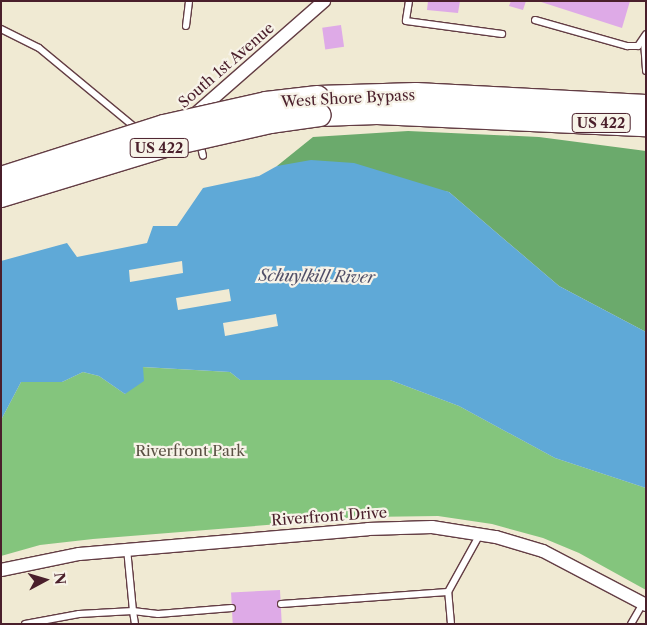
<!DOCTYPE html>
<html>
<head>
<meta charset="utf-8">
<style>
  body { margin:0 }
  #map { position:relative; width:647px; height:625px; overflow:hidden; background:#f0ead3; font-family:"Libre Caslon Text",serif }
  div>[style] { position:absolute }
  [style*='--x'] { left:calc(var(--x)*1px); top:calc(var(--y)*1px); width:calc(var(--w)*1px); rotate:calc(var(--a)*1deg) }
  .green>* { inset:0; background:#84c57d }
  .forest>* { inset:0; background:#6baa6c }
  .water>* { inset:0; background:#5fa9d7 }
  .building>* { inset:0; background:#deaae7; transform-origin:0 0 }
  .roads { filter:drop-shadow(1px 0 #633d44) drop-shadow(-1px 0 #633d44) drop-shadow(0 1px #633d44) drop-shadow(0 -1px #633d44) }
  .lane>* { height:6px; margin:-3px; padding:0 3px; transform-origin:3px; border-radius:3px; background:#fff }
  .street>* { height:12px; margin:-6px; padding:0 6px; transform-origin:6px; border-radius:6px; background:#fff }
  .highway>* { height:22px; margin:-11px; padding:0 11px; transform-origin:11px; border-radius:11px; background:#fff }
  .bridges { filter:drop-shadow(1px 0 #633d44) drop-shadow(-1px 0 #633d44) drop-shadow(0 1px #633d44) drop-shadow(0 -1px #633d44) }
  .highway-bridge>* { height:22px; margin:-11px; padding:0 11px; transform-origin:11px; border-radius:11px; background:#fff }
  span { translate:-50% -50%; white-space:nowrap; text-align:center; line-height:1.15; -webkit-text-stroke:4.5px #f7f3e8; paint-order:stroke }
  .shield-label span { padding:1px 4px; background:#f7f3e8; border:1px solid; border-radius:4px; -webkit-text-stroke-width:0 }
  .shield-label { font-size:14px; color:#4a1f2b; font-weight:700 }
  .street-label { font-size:15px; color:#4a1f2b }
  .park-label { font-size:15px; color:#5b5144 }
  .water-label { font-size:16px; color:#514f67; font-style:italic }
  .frame { position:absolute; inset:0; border:2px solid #4a1f2b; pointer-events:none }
  .north { position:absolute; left:20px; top:555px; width:50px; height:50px; -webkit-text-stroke:4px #f7f3e8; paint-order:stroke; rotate:84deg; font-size:14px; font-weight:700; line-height:20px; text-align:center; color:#4a1f2b }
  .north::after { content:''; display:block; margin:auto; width:18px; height:22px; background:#4a1f2b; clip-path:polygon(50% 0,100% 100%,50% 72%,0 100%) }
</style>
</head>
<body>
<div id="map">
  <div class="green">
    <div style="clip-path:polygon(142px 367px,230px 372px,240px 380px,390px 380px,459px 406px,555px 458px,646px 488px,646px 590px,579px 553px,543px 538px,492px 524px,438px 516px,367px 517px,93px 539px,40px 545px,1px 556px,1px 420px,21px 382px,62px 382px,83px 372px,99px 376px,125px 394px)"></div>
  </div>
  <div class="forest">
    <div style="clip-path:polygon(408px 131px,539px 137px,646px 151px,646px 332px,559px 286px,449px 192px,277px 166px,313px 137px)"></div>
  </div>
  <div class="water">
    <div style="clip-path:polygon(evenodd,311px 160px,354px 163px,449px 192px,559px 286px,646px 332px,646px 488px,555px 458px,459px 406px,390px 380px,240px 380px,230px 372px,143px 367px,144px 381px,125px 394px,99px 376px,83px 372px,62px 382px,21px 382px,1px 420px,1px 261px,67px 243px,77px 257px,147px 243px,153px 226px,177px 226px,203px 188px,259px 176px,277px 166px,311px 160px,182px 261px,183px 273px,130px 282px,129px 270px,182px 261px,311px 160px,229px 289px,231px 301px,178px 310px,176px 298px,229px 289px,311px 160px,276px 314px,278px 326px,225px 336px,223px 323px,276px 314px)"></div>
  </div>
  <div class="building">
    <div style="clip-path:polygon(428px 1px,460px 1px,458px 13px,427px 10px)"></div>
    <div style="clip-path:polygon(511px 1px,526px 1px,523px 10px,509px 6px)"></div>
    <div style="clip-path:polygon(538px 1px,630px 1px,622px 28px)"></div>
    <div style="left:341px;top:25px;width:22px;height:19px;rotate:82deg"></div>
    <div style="left:280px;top:590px;width:34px;height:49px;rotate:87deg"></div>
  </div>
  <div class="roads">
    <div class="lane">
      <div style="--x:409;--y:1;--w:20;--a:99"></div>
      <div style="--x:406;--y:21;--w:97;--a:7.7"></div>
      <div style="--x:535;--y:20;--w:96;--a:15.8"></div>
      <div style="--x:627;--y:46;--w:11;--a:0"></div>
      <div style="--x:638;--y:46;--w:14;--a:-56"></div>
      <div style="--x:186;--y:26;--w:25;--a:-83"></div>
      <div style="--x:1;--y:29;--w:42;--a:26.6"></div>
      <div style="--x:39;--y:48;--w:129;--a:39.6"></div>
      <div style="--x:644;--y:41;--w:30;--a:86"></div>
      <div style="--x:200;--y:143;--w:13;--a:77"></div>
      <div style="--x:281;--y:604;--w:167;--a:-4.1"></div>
      <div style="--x:25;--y:624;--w:55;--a:-10.5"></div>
      <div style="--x:79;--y:614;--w:54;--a:-3.2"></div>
      <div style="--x:133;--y:611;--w:62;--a:-95.5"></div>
      <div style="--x:135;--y:624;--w:13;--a:-99"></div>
      <div style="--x:133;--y:611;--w:25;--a:7"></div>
      <div style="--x:158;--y:614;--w:74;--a:-4.6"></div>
      <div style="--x:451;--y:624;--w:32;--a:-95"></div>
      <div style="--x:448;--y:592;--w:66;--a:-61.1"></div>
      <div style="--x:631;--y:624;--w:24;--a:-60"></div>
    </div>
    <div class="street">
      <div style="--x:194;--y:115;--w:173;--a:-41.2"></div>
      <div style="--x:1;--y:570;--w:80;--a:-11.6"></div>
      <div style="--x:79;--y:554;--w:290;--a:-4.9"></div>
      <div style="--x:368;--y:529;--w:64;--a:-1.8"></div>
      <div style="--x:432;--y:527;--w:65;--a:8.9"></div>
      <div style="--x:496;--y:537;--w:49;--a:16.6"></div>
      <div style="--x:543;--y:551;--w:116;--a:27.7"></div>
    </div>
    <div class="highway">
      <div style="--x:318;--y:97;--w:98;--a:-1.8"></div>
      <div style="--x:416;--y:94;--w:230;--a:3"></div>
      <div style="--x:320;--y:115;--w:57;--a:-2"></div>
      <div style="--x:377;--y:113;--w:269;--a:2.6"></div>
    </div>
  </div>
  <div class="bridges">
    <div class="highway-bridge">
      <div style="--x:1;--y:178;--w:171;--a:-17.7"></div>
      <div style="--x:164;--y:126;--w:105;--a:-12.7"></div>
      <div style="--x:266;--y:103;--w:52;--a:-6.6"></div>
      <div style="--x:1;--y:196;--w:176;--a:-16.9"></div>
      <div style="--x:169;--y:145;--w:104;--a:-12.8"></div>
      <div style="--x:270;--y:122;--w:50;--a:-8"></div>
    </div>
  </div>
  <div class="shield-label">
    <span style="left:601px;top:123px">US 422</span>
    <span style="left:159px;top:148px">US 422</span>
  </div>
  <div class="street-label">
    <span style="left:226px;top:65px;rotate:-41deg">South 1st Avenue</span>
    <span style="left:348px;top:98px;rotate:-3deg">West Shore Bypass</span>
    <span style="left:329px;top:516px;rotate:-4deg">Riverfront Drive</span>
  </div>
  <div class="park-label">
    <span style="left:190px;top:451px">Riverfront Park</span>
  </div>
  <div class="water-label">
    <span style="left:317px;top:276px;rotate:1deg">Schuylkill River</span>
  </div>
  <div class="frame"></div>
  <div class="north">N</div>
</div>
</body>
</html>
